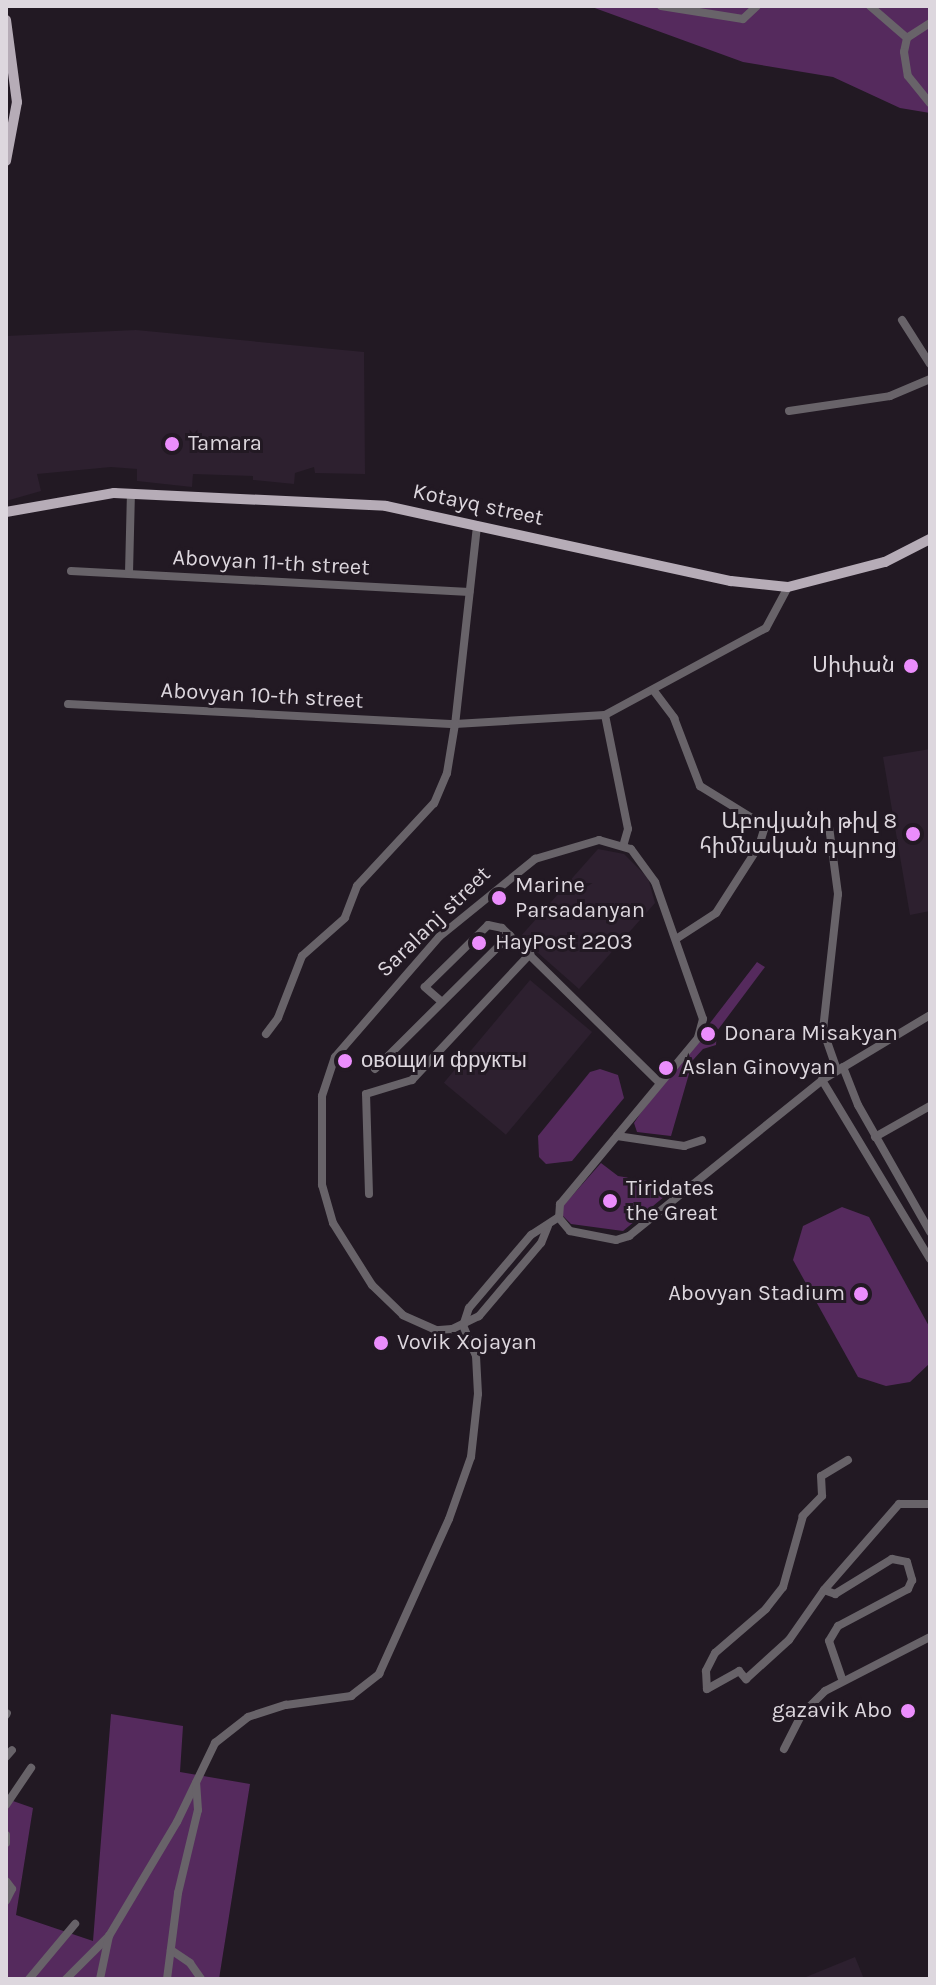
<!DOCTYPE html>
<html>
<head>
<meta charset="utf-8">
<style>
  body { margin:0 }
  #map { position:relative; width:936px; height:1985px; overflow:hidden; background:#221923; font-family:Karla,"Noto Sans Armenian",sans-serif }
  div>[style] { position:absolute }
  [style*='--x'] { left:calc(var(--x)*1px); top:calc(var(--y)*1px); width:calc(var(--w)*1px); rotate:calc(var(--a)*1deg) }
  .built>* { inset:0; background:#2d202f; transform-origin:0 0 }
  .green>* { inset:0; background:#552a5d }
  .minor>* { height:8px; margin:-4px; padding:0 4px; transform-origin:4px; border-radius:4px; background:#686369 }
  .major>* { height:10px; margin:-5px; padding:0 5px; transform-origin:5px; border-radius:5px; background:#b6acb7 }
  .dots>* { width:22px; height:22px; translate:-50% -50%; box-sizing:border-box; border:4px solid #221923; border-radius:50% }
  span { translate:-50% -50%; white-space:nowrap; text-align:center; line-height:1.15; -webkit-text-stroke:6px #221923; paint-order:stroke }
  .poi-label { font-size:22px; color:#ddd7de }
  .left { translate:0 -50%; text-align:left }
  .right { translate:-100% -50%; text-align:right }
  .street-label { font-size:22px; color:#ddd7de }
  .frame { position:absolute; inset:0; border:8px solid #ddd7de; pointer-events:none }
</style>
</head>
<body>
<div id="map">
  <div class="built">
    <div style="clip-path:polygon(136px 330px,364px 352px,365px 474px,315px 473px,314px 467px,295px 473px,294px 484px,253px 480px,253px 476px,193px 474px,192px 487px,137px 481px,137px 469px,111px 467px,37px 474px,41px 491px,6px 501px,6px 336px)"></div>
    <div style="clip-path:polygon(930px 749px,930px 911px,910px 915px,883px 757px)"></div>
    <div style="clip-path:polygon(598px 849px,624px 854px,648px 878px,655px 903px,579px 989px,520px 937px)"></div>
    <div style="left:530px;top:980px;width:81px;height:134px;rotate:40deg"></div>
    <div style="clip-path:polygon(855px 1957px,864px 1979px,801px 1979px)"></div>
  </div>
  <div class="green">
    <div style="clip-path:polygon(930px 6px,930px 113px,900px 108px,833px 77px,743px 62px,592px 7px)"></div>
    <div style="clip-path:polygon(757px 962px,765px 967px,717px 1031px,716px 1045px,703px 1049px,693px 1060px,671px 1136px,637px 1132px,634px 1123px,640px 1114px)"></div>
    <div style="clip-path:polygon(600px 1069px,618px 1075px,624px 1098px,572px 1161px,546px 1164px,539px 1157px,538px 1136px,590px 1072px)"></div>
    <div style="clip-path:polygon(601px 1163px,618px 1176px,677px 1186px,623px 1231px,571px 1224px,563px 1216px,563px 1206px)"></div>
    <div style="clip-path:polygon(842px 1207px,869px 1217px,930px 1328px,929px 1364px,910px 1382px,886px 1386px,858px 1377px,793px 1260px,803px 1226px)"></div>
    <div style="clip-path:polygon(111px 1714px,183px 1726px,180px 1772px,250px 1784px,219px 1979px,6px 1979px,6px 1809px,13px 1801px,33px 1808px,16px 1915px,93px 1941px)"></div>
  </div>
  <div class="minor">
    <div style="--x:661;--y:6;--w:83;--a:9"></div>
    <div style="--x:743;--y:19;--w:19;--a:-43"></div>
    <div style="--x:870;--y:6;--w:49;--a:40.9"></div>
    <div style="--x:930;--y:23;--w:27;--a:147"></div>
    <div style="--x:907;--y:38;--w:14;--a:102"></div>
    <div style="--x:904;--y:52;--w:24;--a:81"></div>
    <div style="--x:908;--y:76;--w:35;--a:51"></div>
    <div style="--x:902;--y:320;--w:52;--a:57.5"></div>
    <div style="--x:789;--y:411;--w:102;--a:-8.4"></div>
    <div style="--x:890;--y:396;--w:43;--a:-23"></div>
    <div style="--x:477;--y:526;--w:199;--a:96.3"></div>
    <div style="--x:455;--y:724;--w:150;--a:-3.4"></div>
    <div style="--x:605;--y:715;--w:183;--a:-28.4"></div>
    <div style="--x:766;--y:628;--w:47;--a:-61.8"></div>
    <div style="--x:71;--y:571;--w:399;--a:3"></div>
    <div style="--x:129;--y:573;--w:80;--a:-88.6"></div>
    <div style="--x:654;--y:691;--w:34;--a:53"></div>
    <div style="--x:674;--y:718;--w:73;--a:69.1"></div>
    <div style="--x:700;--y:786;--w:76;--a:31.6"></div>
    <div style="--x:68;--y:704;--w:388;--a:3"></div>
    <div style="--x:455;--y:724;--w:50;--a:99.3"></div>
    <div style="--x:447;--y:773;--w:33;--a:113"></div>
    <div style="--x:434;--y:803;--w:113;--a:132.9"></div>
    <div style="--x:357;--y:886;--w:34;--a:111"></div>
    <div style="--x:345;--y:918;--w:57;--a:138.5"></div>
    <div style="--x:302;--y:956;--w:66;--a:111.2"></div>
    <div style="--x:278;--y:1018;--w:20;--a:127"></div>
    <div style="--x:605;--y:715;--w:116;--a:78.6"></div>
    <div style="--x:628;--y:829;--w:15;--a:106"></div>
    <div style="--x:676;--y:939;--w:48;--a:-33"></div>
    <div style="--x:716;--y:913;--w:80;--a:-57.3"></div>
    <div style="--x:759;--y:846;--w:21;--a:-73"></div>
    <div style="--x:765;--y:826;--w:63;--a:-6.3"></div>
    <div style="--x:828;--y:819;--w:76;--a:82.4"></div>
    <div style="--x:838;--y:894;--w:137;--a:96.3"></div>
    <div style="--x:823;--y:1030;--w:42;--a:70.7"></div>
    <div style="--x:442;--y:1002;--w:23;--a:-139"></div>
    <div style="--x:425;--y:987;--w:88;--a:-44.5"></div>
    <div style="--x:488;--y:925;--w:14;--a:12"></div>
    <div style="--x:502;--y:928;--w:221;--a:44.5"></div>
    <div style="--x:843;--y:1067;--w:41;--a:68.5"></div>
    <div style="--x:858;--y:1105;--w:146;--a:60.4"></div>
    <div style="--x:375;--y:1069;--w:190;--a:-44.8"></div>
    <div style="--x:822;--y:1080;--w:209;--a:58.9"></div>
    <div style="--x:617;--y:1136;--w:68;--a:8.5"></div>
    <div style="--x:684;--y:1146;--w:19;--a:-18"></div>
    <div style="--x:875;--y:1137;--w:63;--a:-29.4"></div>
    <div style="--x:369;--y:1194;--w:100;--a:-91.7"></div>
    <div style="--x:366;--y:1094;--w:48;--a:-16.9"></div>
    <div style="--x:412;--y:1080;--w:173;--a:-46.9"></div>
    <div style="--x:548;--y:1226;--w:18;--a:112"></div>
    <div style="--x:541;--y:1243;--w:96;--a:130.3"></div>
    <div style="--x:479;--y:1316;--w:30;--a:154"></div>
    <div style="--x:452;--y:1329;--w:16;--a:176"></div>
    <div style="--x:436;--y:1330;--w:36;--a:-156"></div>
    <div style="--x:403;--y:1315;--w:43;--a:-135.9"></div>
    <div style="--x:372;--y:1285;--w:73;--a:-122.2"></div>
    <div style="--x:333;--y:1223;--w:40;--a:-106"></div>
    <div style="--x:322;--y:1185;--w:89;--a:-90"></div>
    <div style="--x:322;--y:1096;--w:41;--a:-71.6"></div>
    <div style="--x:335;--y:1057;--w:159;--a:-49.1"></div>
    <div style="--x:439;--y:937;--w:124;--a:-39.1"></div>
    <div style="--x:535;--y:859;--w:67;--a:-16.5"></div>
    <div style="--x:599;--y:840;--w:33;--a:16"></div>
    <div style="--x:631;--y:849;--w:41;--a:54"></div>
    <div style="--x:655;--y:882;--w:145;--a:70.7"></div>
    <div style="--x:703;--y:1019;--w:20;--a:105"></div>
    <div style="--x:698;--y:1038;--w:216;--a:129.7"></div>
    <div style="--x:560;--y:1204;--w:14;--a:94"></div>
    <div style="--x:559;--y:1218;--w:17;--a:50"></div>
    <div style="--x:570;--y:1231;--w:47;--a:11.1"></div>
    <div style="--x:616;--y:1240;--w:14;--a:-17"></div>
    <div style="--x:629;--y:1236;--w:248;--a:-38.9"></div>
    <div style="--x:822;--y:1080;--w:126;--a:-31"></div>
    <div style="--x:848;--y:1460;--w:31;--a:149"></div>
    <div style="--x:821;--y:1476;--w:20;--a:87"></div>
    <div style="--x:822;--y:1496;--w:28;--a:134"></div>
    <div style="--x:803;--y:1516;--w:74;--a:105.7"></div>
    <div style="--x:783;--y:1587;--w:28;--a:128"></div>
    <div style="--x:766;--y:1609;--w:67;--a:139.2"></div>
    <div style="--x:715;--y:1653;--w:20;--a:117"></div>
    <div style="--x:706;--y:1671;--w:18;--a:87"></div>
    <div style="--x:707;--y:1689;--w:37;--a:-29"></div>
    <div style="--x:739;--y:1671;--w:11;--a:49"></div>
    <div style="--x:746;--y:1679;--w:58;--a:-42.2"></div>
    <div style="--x:789;--y:1640;--w:61;--a:-55"></div>
    <div style="--x:824;--y:1590;--w:114;--a:-48.9"></div>
    <div style="--x:899;--y:1504;--w:31;--a:0"></div>
    <div style="--x:824;--y:1590;--w:12;--a:20"></div>
    <div style="--x:835;--y:1594;--w:67;--a:-31.6"></div>
    <div style="--x:892;--y:1559;--w:15;--a:11"></div>
    <div style="--x:907;--y:1562;--w:19;--a:74"></div>
    <div style="--x:912;--y:1580;--w:10;--a:114"></div>
    <div style="--x:908;--y:1589;--w:79;--a:152.1"></div>
    <div style="--x:838;--y:1626;--w:17;--a:121"></div>
    <div style="--x:829;--y:1641;--w:39;--a:71"></div>
    <div style="--x:6;--y:1715;--w:2;--a:-63"></div>
    <div style="--x:784;--y:1749;--w:38;--a:-63"></div>
    <div style="--x:801;--y:1715;--w:34;--a:-45"></div>
    <div style="--x:825;--y:1691;--w:118;--a:-27.2"></div>
    <div style="--x:6;--y:1757;--w:9;--a:-49"></div>
    <div style="--x:6;--y:1805;--w:45;--a:-56"></div>
    <div style="--x:6;--y:1835;--w:8;--a:90"></div>
    <div style="--x:6;--y:1881;--w:10;--a:53"></div>
    <div style="--x:12;--y:1889;--w:13;--a:117"></div>
    <div style="--x:171;--y:1950;--w:23;--a:34"></div>
    <div style="--x:190;--y:1963;--w:19;--a:55"></div>
    <div style="--x:29;--y:1979;--w:72;--a:-50.1"></div>
    <div style="--x:66;--y:1979;--w:61;--a:-45"></div>
    <div style="--x:109;--y:1936;--w:133;--a:-59.2"></div>
    <div style="--x:177;--y:1822;--w:88;--a:-64.3"></div>
    <div style="--x:215;--y:1743;--w:42;--a:-38.2"></div>
    <div style="--x:248;--y:1717;--w:40;--a:-18"></div>
    <div style="--x:286;--y:1705;--w:66;--a:-7.9"></div>
    <div style="--x:351;--y:1696;--w:36;--a:-38"></div>
    <div style="--x:379;--y:1674;--w:170;--a:-65.7"></div>
    <div style="--x:449;--y:1519;--w:66;--a:-70.5"></div>
    <div style="--x:471;--y:1457;--w:63;--a:-83.7"></div>
    <div style="--x:478;--y:1394;--w:38;--a:-93"></div>
    <div style="--x:476;--y:1356;--w:33;--a:-113"></div>
    <div style="--x:463;--y:1326;--w:19;--a:-72"></div>
    <div style="--x:469;--y:1308;--w:96;--a:-49.7"></div>
    <div style="--x:531;--y:1235;--w:33;--a:-33"></div>
    <div style="--x:100;--y:1979;--w:44;--a:-78.2"></div>
    <div style="--x:167;--y:1979;--w:87;--a:-82.7"></div>
    <div style="--x:178;--y:1893;--w:85;--a:-76.5"></div>
    <div style="--x:198;--y:1810;--w:27;--a:-94"></div>
  </div>
  <div class="major">
    <div style="--x:6;--y:20;--w:83;--a:82.4"></div>
    <div style="--x:17;--y:102;--w:60;--a:100.6"></div>
    <div style="--x:6;--y:512;--w:110;--a:-10"></div>
    <div style="--x:114;--y:493;--w:272;--a:2.7"></div>
    <div style="--x:386;--y:506;--w:353;--a:12.3"></div>
    <div style="--x:731;--y:581;--w:57;--a:6"></div>
    <div style="--x:788;--y:587;--w:100;--a:-14.5"></div>
    <div style="--x:885;--y:562;--w:51;--a:-27.1"></div>
  </div>
  <div class="dots">
    <div style="left:172px;top:444px;background:#eb8dfc"></div>
    <div style="left:911px;top:666px;background:#eb8dfc"></div>
    <div style="left:913px;top:834px;background:#eb8dfc"></div>
    <div style="left:499px;top:898px;background:#eb8dfc"></div>
    <div style="left:479px;top:943px;background:#eb8dfc"></div>
    <div style="left:708px;top:1034px;background:#eb8dfc"></div>
    <div style="left:345px;top:1061px;background:#eb8dfc"></div>
    <div style="left:666px;top:1068px;background:#eb8dfc"></div>
    <div style="left:610px;top:1201px;background:#eb8dfc"></div>
    <div style="left:861px;top:1294px;background:#eb8dfc"></div>
    <div style="left:381px;top:1343px;background:#eb8dfc"></div>
    <div style="left:908px;top:1711px;background:#eb8dfc"></div>
  </div>
  <div class="poi-label">
    <span class="left" style="left:188px;top:444px">Tamara</span>
    <span class="right" style="left:895px;top:666px">Սիփան</span>
    <span class="right" style="left:897px;top:834px">Աբովյանի թիվ 8<br>հիմնական դպրոց</span>
    <span class="left" style="left:515px;top:898px">Marine<br>Parsadanyan</span>
    <span class="left" style="left:495px;top:943px">HayPost 2203</span>
    <span class="left" style="left:724px;top:1034px">Donara Misakyan</span>
    <span class="left" style="left:361px;top:1061px">овощи и фрукты</span>
    <span class="left" style="left:682px;top:1068px">Aslan Ginovyan</span>
    <span class="left" style="left:626px;top:1201px">Tiridates<br>the Great</span>
    <span class="right" style="left:845px;top:1294px">Abovyan Stadium</span>
    <span class="left" style="left:397px;top:1343px">Vovik Xojayan</span>
    <span class="right" style="left:892px;top:1711px">gazavik Abo</span>
  </div>
  <div class="street-label">
    <span style="left:478px;top:505px;rotate:12deg">Kotayq street</span>
    <span style="left:271px;top:563px;rotate:3deg">Abovyan 11-th street</span>
    <span style="left:262px;top:696px;rotate:3deg">Abovyan 10-th street</span>
    <span style="left:434px;top:922px;rotate:-44deg">Saralanj street</span>
  </div>
  <div class="frame"></div>
</div>
</body>
</html>
